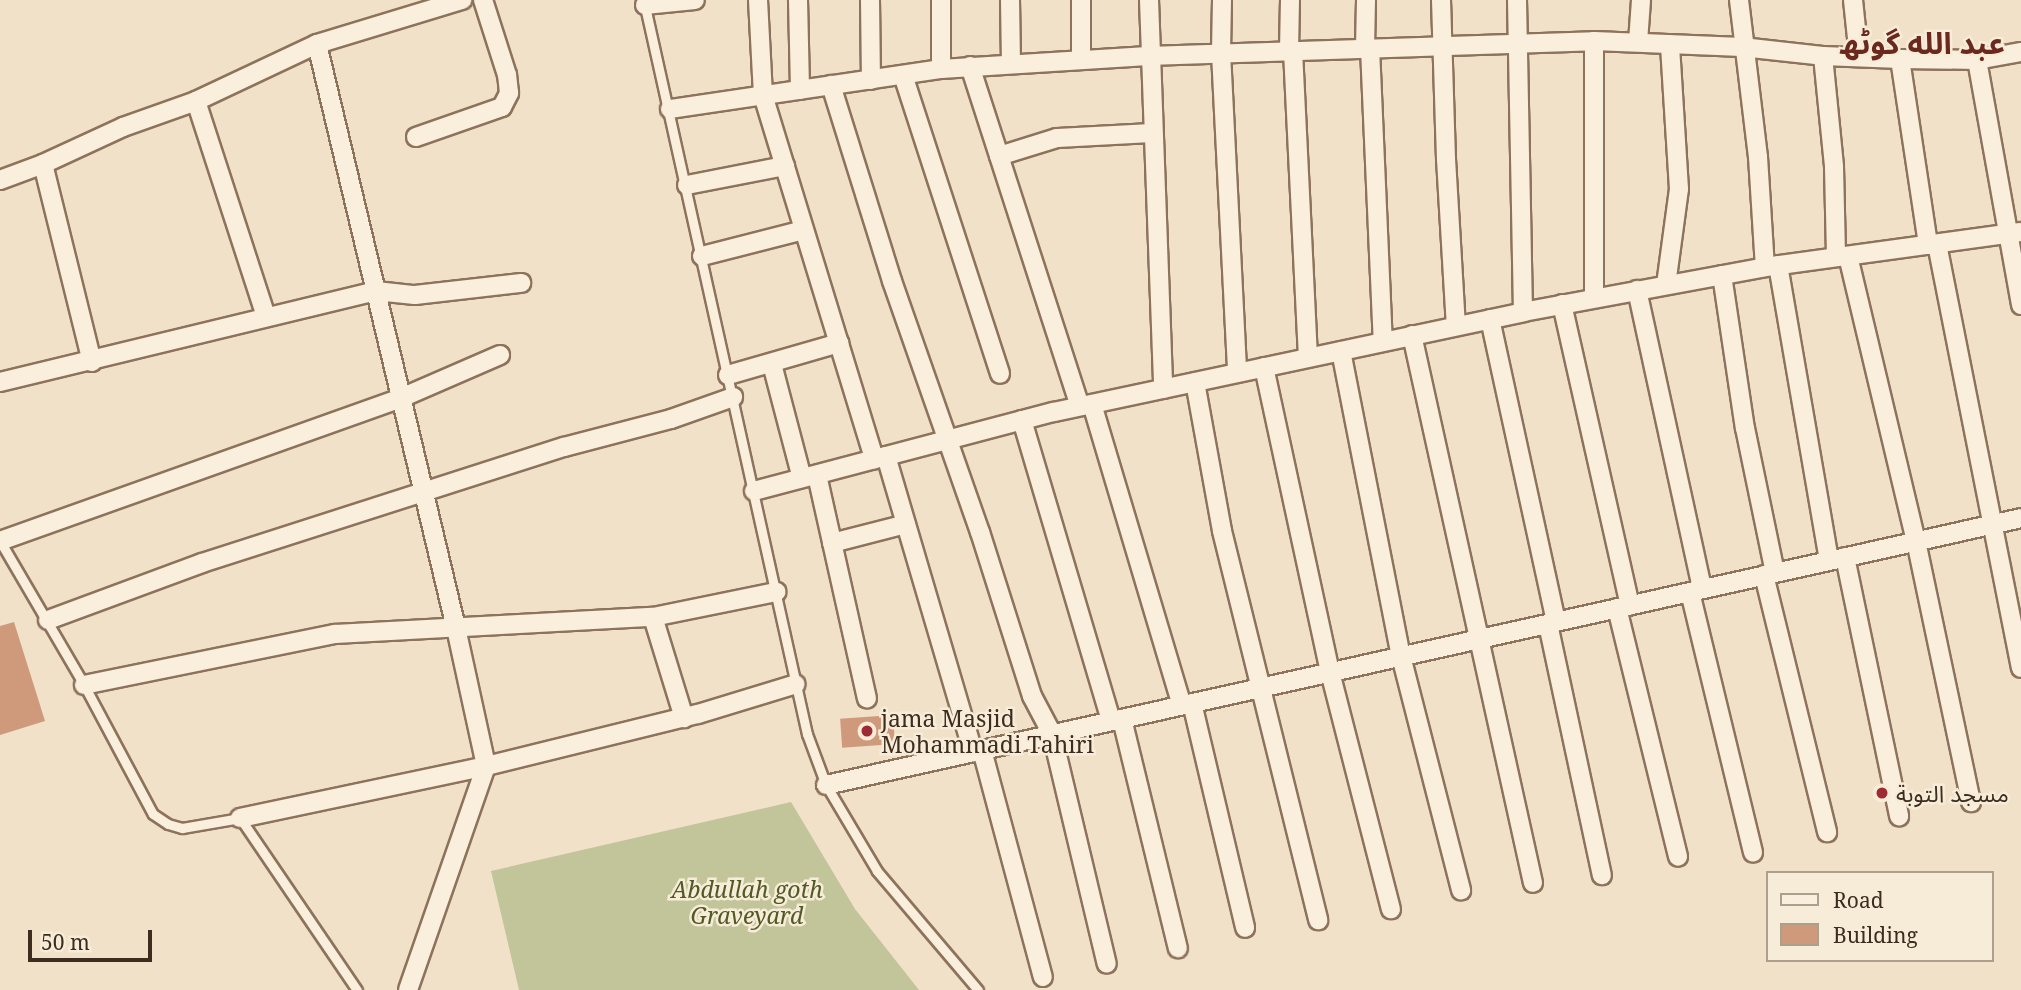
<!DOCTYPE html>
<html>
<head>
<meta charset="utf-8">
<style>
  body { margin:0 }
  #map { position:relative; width:2021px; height:990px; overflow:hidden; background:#f0e1c8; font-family:"Noto Serif","Noto Sans Arabic",serif }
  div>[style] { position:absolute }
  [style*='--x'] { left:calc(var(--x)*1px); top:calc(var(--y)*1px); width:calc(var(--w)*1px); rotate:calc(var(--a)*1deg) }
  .cemetery>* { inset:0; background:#c2c49a }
  .building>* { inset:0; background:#cf997c; transform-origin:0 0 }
  .roads { filter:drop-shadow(2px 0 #8d725c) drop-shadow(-2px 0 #8d725c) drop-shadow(0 2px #8d725c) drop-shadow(0 -2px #8d725c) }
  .lane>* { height:9px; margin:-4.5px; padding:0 4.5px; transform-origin:4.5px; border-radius:4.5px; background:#faefdc }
  .street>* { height:18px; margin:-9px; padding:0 9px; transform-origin:9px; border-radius:9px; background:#faefdc }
  .dots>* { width:19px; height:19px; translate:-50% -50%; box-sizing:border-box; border:4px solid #f7ecd8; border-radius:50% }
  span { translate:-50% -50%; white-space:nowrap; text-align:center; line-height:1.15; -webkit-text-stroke:5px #f7ecd8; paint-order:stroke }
  .poi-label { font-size:23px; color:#3d2c20 }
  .left { translate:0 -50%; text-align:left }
  .park-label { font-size:23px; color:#515a26; font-style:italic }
  .district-label { font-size:30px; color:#6b281e; font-weight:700 }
  .legend { position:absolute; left:1766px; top:871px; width:228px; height:91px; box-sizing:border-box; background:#f7ecd8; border:2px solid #ad9f8e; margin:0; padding:9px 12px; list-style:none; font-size:21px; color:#3d2c20 }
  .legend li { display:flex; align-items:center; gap:14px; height:35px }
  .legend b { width:35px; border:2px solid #ad9f8e }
  .scale { position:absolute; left:28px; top:930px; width:124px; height:32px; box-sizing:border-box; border:4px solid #3d2c20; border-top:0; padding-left:9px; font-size:21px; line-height:24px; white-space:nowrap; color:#3d2c20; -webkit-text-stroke:5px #f7ecd8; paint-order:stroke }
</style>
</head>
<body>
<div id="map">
  <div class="cemetery">
    <div style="clip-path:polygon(791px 802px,855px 909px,919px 990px,519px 990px,491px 871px)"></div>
  </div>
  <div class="building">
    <div style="clip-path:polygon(14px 622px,45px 721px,0 735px,0 626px)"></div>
    <div style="left:893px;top:715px;width:29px;height:53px;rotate:86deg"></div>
  </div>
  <div class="roads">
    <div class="lane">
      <div style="--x:644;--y:2;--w:750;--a:77.45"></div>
      <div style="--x:807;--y:734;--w:54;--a:69.6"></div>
      <div style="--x:826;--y:785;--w:100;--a:59.3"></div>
      <div style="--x:877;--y:871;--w:156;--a:49.7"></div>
      <div style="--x:0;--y:541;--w:167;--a:59.7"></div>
      <div style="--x:84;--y:685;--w:146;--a:61.9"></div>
      <div style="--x:153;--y:814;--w:18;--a:34"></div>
      <div style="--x:168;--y:824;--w:15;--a:16"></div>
      <div style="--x:182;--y:828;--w:59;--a:-9.8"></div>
      <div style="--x:240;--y:818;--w:208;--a:55.8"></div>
    </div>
    <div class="street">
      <div style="--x:758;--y:0;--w:95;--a:87"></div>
      <div style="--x:763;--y:95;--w:381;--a:73"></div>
      <div style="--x:798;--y:0;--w:90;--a:88.7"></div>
      <div style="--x:870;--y:0;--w:80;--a:89.3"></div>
      <div style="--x:941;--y:0;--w:69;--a:90"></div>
      <div style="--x:1010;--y:0;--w:64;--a:89.1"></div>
      <div style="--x:1149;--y:0;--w:389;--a:87.9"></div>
      <div style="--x:1222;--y:0;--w:53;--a:91.1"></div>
      <div style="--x:1221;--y:53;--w:320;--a:87.1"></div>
      <div style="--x:1441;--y:0;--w:159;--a:88.2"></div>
      <div style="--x:1446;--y:159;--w:167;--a:86.6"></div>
      <div style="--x:1517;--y:0;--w:312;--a:88.9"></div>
      <div style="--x:1739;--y:0;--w:158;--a:83.1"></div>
      <div style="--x:1758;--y:157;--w:110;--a:86.4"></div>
      <div style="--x:1853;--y:0;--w:57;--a:84"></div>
      <div style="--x:645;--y:5;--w:50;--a:-5.7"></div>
      <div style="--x:1638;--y:42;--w:42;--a:-85.9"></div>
      <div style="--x:317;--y:44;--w:600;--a:76.61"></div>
      <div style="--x:456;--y:628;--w:141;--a:77.7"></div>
      <div style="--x:486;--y:766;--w:237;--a:109.2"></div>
      <div style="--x:1365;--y:48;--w:48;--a:-88.8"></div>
      <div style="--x:1370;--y:48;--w:294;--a:87.5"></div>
      <div style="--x:1289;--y:51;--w:51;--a:-88.9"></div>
      <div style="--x:1293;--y:51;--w:307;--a:87.2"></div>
      <div style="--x:1823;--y:56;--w:112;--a:84.3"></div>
      <div style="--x:1834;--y:167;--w:90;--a:88.7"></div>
      <div style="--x:1900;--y:59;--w:188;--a:81.4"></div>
      <div style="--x:1081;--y:60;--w:60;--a:-90"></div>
      <div style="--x:1977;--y:60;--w:249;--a:79.8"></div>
      <div style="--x:970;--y:66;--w:357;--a:72.1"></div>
      <div style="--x:903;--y:75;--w:314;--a:72"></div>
      <div style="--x:831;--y:85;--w:205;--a:72.7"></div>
      <div style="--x:892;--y:281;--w:266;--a:70.7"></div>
      <div style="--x:980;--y:532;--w:172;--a:72.4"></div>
      <div style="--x:1032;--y:696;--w:43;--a:62.2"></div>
      <div style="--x:1052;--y:734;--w:236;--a:76.6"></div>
      <div style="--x:196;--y:101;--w:227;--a:72"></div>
      <div style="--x:670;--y:109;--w:274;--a:-8.4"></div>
      <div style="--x:941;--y:69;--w:207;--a:-3.6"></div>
      <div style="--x:1148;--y:56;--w:446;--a:-1.9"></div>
      <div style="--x:1594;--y:41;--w:148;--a:2.3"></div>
      <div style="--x:1742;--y:47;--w:81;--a:6.3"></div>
      <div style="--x:1823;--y:56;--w:77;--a:2.2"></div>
      <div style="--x:1900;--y:59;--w:77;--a:0.7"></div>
      <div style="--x:1977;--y:60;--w:45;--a:-10.3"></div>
      <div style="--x:416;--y:137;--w:91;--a:-19.2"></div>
      <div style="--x:502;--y:107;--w:16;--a:-63"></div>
      <div style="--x:509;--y:93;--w:18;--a:-96"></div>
      <div style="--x:507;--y:75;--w:79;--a:-107.7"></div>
      <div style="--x:999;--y:156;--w:61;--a:-17.2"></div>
      <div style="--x:1057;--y:138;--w:95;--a:-3"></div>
      <div style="--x:43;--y:164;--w:204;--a:76.1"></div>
      <div style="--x:0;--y:180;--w:46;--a:-20.4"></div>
      <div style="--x:43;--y:164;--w:88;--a:-24.8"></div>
      <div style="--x:123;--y:127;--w:77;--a:-19.6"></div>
      <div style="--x:196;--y:101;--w:134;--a:-25.2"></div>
      <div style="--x:317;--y:44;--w:152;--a:-16.9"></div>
      <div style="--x:687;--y:185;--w:100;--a:-11"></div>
      <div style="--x:1937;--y:244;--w:432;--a:78.8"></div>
      <div style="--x:702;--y:256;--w:105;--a:-14.3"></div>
      <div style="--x:1848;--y:256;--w:293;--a:76.6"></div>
      <div style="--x:1916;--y:541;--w:267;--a:78.1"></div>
      <div style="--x:1778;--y:265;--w:300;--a:80.2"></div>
      <div style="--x:1722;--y:275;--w:155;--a:81.5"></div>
      <div style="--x:1745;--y:428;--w:148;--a:78.3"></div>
      <div style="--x:1666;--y:285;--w:97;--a:-82.3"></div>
      <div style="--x:1679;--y:189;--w:145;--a:-93.6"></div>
      <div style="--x:1637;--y:290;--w:306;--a:77.7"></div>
      <div style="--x:1594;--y:298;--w:257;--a:-90"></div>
      <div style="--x:1562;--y:304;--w:309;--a:77.3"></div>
      <div style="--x:1490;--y:319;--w:310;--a:77.7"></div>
      <div style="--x:1412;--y:335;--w:561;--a:77.55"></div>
      <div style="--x:1341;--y:351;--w:311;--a:78.9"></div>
      <div style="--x:1401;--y:656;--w:242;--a:75.6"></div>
      <div style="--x:772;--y:364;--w:118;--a:75.3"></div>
      <div style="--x:1264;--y:367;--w:312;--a:77.8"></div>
      <div style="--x:1330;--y:672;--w:245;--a:75.6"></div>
      <div style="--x:728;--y:375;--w:116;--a:-16.1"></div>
      <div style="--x:0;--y:382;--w:387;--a:-13.6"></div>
      <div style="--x:376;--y:291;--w:39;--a:6"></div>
      <div style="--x:415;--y:295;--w:107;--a:-6.5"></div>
      <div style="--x:1195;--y:382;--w:151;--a:79.7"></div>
      <div style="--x:1222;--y:531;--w:401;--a:76.1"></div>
      <div style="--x:1092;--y:404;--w:314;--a:73.4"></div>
      <div style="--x:1022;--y:420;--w:314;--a:73.5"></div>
      <div style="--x:886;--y:456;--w:309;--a:73.6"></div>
      <div style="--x:817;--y:475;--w:229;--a:77.4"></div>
      <div style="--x:754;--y:491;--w:310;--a:-14.8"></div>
      <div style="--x:1054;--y:412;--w:480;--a:-12"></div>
      <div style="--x:1523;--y:312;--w:246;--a:-10.5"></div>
      <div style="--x:1765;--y:267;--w:258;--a:-7.8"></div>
      <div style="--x:0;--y:541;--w:426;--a:-19.6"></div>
      <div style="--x:401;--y:398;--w:108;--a:-23.5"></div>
      <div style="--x:832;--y:543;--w:76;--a:-14.4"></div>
      <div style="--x:1845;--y:557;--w:265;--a:78.2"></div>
      <div style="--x:1764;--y:575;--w:265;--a:76.2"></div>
      <div style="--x:1690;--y:592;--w:268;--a:76.4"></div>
      <div style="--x:1617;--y:608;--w:256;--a:76.2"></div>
      <div style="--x:653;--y:617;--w:106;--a:72.9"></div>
      <div style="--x:48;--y:620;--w:164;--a:-20.3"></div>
      <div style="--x:202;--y:563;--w:380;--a:-17.8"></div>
      <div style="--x:564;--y:447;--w:111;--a:-14.7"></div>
      <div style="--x:671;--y:419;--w:66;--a:-19.5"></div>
      <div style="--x:1548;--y:624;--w:257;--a:77.9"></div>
      <div style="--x:84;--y:685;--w:256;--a:-11.5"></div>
      <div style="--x:335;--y:634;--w:318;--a:-3.1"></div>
      <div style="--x:653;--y:617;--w:126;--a:-11.5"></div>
      <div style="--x:1192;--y:703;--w:231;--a:76.7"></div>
      <div style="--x:1122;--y:719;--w:236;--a:76.3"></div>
      <div style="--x:982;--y:750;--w:235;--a:75"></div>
      <div style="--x:826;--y:785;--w:1224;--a:-12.59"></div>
      <div style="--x:240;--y:818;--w:251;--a:-11.9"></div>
      <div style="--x:486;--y:766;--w:218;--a:-13.8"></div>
      <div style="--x:698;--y:714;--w:102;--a:-17"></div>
    </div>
  </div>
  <div class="dots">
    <div style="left:867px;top:731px;background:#9e2a33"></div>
    <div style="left:1882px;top:793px;background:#9e2a33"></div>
  </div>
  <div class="poi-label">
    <span class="left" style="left:881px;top:731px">jama Masjid<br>Mohammadi Tahiri</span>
    <span class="left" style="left:1896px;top:793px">مسجد التوبة</span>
  </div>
  <div class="park-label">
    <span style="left:747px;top:902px">Abdullah goth<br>Graveyard</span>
  </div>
  <div class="district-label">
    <span style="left:1922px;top:43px">عبد الله گوٹھ</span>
  </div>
  <ul class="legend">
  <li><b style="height:9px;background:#faefdc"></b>Road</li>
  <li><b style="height:19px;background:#cf997c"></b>Building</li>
  </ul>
  <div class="scale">50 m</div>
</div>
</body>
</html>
